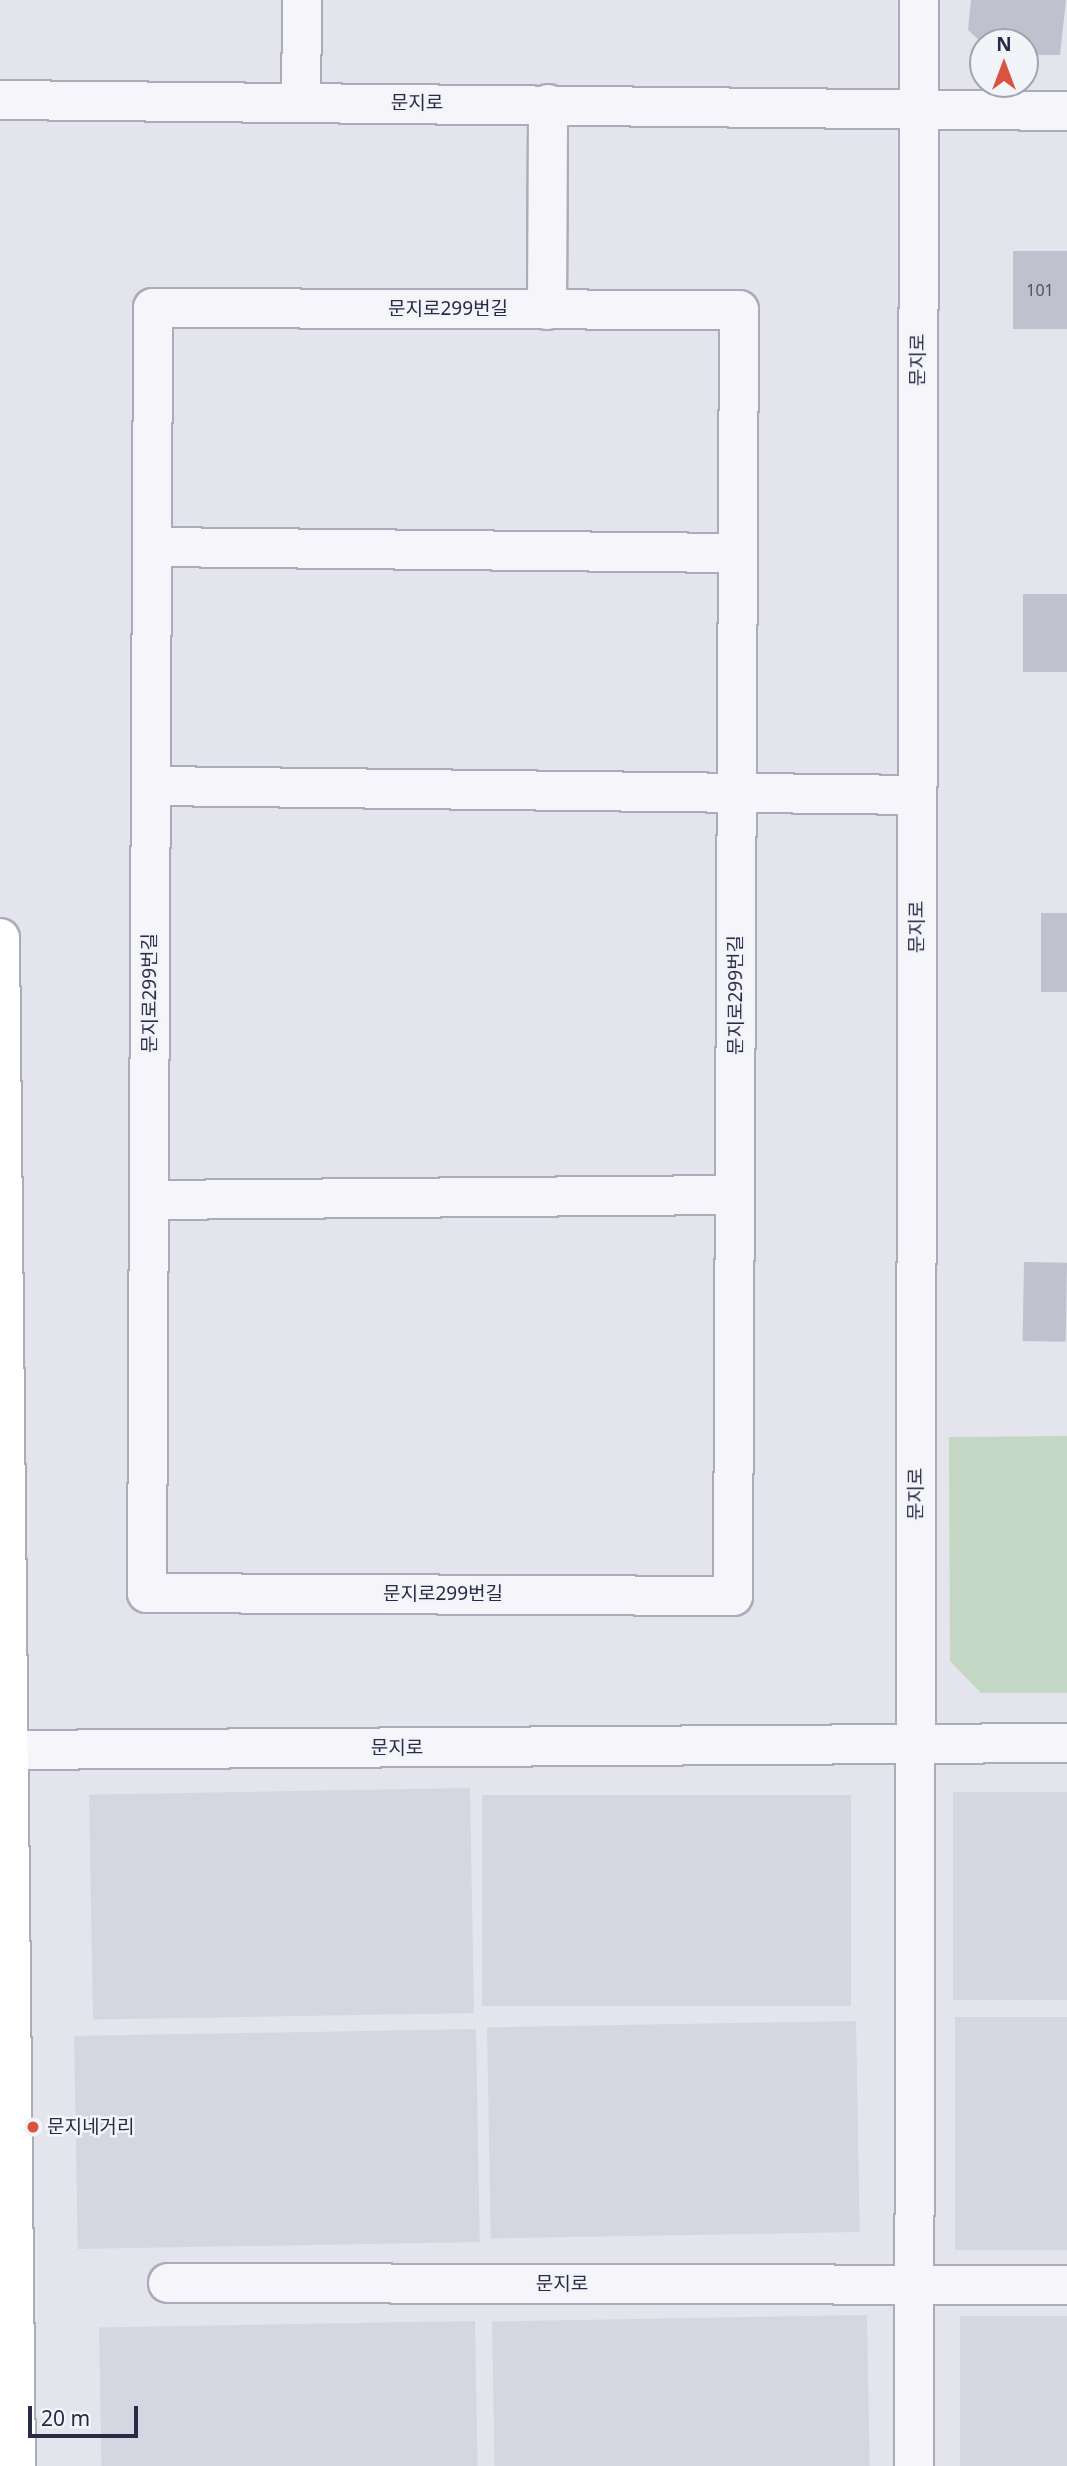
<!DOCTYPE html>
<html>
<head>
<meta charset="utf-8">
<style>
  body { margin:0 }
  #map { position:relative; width:1067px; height:2466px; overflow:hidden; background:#e3e4ec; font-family:"Noto Sans","Noto Sans KR",sans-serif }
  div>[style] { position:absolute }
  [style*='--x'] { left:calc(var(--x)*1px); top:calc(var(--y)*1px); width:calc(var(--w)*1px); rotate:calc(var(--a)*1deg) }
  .built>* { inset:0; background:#d4d6e1; transform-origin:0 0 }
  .green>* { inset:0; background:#c3d7c4 }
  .building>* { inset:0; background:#bfc1cf; transform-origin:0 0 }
  .roads { filter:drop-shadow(2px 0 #abacba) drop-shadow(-2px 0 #abacba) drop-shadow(0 2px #abacba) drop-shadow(0 -2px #abacba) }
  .minor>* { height:38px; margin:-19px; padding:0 19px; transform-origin:19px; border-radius:19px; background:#f6f6fa }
  .major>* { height:38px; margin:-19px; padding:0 19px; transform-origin:19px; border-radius:19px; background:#fff }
  .dots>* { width:19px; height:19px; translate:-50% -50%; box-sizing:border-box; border:4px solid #f3f4f9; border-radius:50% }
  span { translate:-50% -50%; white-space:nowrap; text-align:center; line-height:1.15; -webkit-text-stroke:5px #f3f4f9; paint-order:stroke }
  .number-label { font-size:16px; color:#4e5068 }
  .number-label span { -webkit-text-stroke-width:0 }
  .street-label { font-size:19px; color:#292b46 }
  .poi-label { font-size:19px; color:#292b46 }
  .left { translate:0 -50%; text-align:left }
  .north { position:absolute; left:969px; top:28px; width:70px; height:70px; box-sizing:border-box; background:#f3f4f9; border:2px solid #a2a4b1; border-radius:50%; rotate:0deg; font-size:19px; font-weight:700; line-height:28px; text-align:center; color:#292b46 }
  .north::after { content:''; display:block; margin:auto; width:24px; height:32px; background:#da533f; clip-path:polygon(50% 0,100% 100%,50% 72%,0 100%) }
  .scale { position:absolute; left:28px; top:2406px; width:110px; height:32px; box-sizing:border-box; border:4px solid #292b46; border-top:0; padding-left:9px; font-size:21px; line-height:24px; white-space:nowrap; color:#292b46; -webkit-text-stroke:5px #f3f4f9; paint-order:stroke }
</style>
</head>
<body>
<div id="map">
  <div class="built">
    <div style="left:470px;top:1788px;width:225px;height:381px;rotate:89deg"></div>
    <div style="left:1067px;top:1792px;width:208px;height:114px;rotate:90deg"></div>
    <div style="left:851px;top:1795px;width:211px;height:369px;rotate:90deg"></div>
    <div style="left:1067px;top:2017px;width:233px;height:112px;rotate:90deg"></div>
    <div style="left:856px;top:2021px;width:211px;height:369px;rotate:89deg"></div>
    <div style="left:476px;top:2029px;width:213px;height:402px;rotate:89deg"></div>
    <div style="left:867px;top:2315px;width:151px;height:375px;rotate:89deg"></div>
    <div style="left:1067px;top:2316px;width:150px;height:107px;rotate:90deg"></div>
    <div style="left:475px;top:2321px;width:145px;height:376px;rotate:89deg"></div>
  </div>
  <div class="green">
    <div style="clip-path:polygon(1067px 1436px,1067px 1693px,981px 1693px,950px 1661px,949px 1437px)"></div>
  </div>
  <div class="building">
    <div style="clip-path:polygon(971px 0,1066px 0,1060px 55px,1025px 55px,1025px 42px,981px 42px,968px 30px)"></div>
    <div style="left:1013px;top:251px;width:54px;height:78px"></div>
    <div style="left:1023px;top:594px;width:44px;height:78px"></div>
    <div style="left:1041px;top:913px;width:26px;height:79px"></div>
    <div style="left:1024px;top:1262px;width:43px;height:79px;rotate:1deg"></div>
  </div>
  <div class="roads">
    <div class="minor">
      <div style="--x:0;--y:100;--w:1067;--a:0.59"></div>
      <div style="--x:301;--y:103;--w:103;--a:-89.4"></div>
      <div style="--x:153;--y:308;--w:586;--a:0.2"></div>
      <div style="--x:739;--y:310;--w:1286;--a:90.27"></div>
      <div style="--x:733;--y:1596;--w:586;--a:-179.71"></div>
      <div style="--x:147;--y:1593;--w:1285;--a:-89.73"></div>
      <div style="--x:547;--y:310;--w:206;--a:-89.7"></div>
      <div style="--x:152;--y:547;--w:586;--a:0.59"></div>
      <div style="--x:151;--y:786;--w:766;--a:0.67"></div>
      <div style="--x:149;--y:1200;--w:586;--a:-0.49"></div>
      <div style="--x:4;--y:1750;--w:1063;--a:-0.38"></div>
      <div style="--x:168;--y:2283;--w:899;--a:0.13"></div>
      <div style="--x:914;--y:2466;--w:2466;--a:-89.88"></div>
    </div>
    <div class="major">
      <div style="--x:0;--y:938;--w:1528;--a:89.4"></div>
    </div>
  </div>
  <div class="dots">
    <div style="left:33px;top:2127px;background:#da533f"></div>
  </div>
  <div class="number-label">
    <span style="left:1040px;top:290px">101</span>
  </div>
  <div class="street-label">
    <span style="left:417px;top:103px">문지로</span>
    <span style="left:448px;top:309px">문지로299번길</span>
    <span style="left:918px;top:360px;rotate:-90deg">문지로</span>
    <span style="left:917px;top:927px;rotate:-90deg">문지로</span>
    <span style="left:150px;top:993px;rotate:-90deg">문지로299번길</span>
    <span style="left:736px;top:995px;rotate:-90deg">문지로299번길</span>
    <span style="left:916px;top:1494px;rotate:-90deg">문지로</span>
    <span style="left:443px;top:1594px">문지로299번길</span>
    <span style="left:397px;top:1748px">문지로</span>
    <span style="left:562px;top:2284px">문지로</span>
  </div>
  <div class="poi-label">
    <span class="left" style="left:47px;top:2127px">문지네거리</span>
  </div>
  <div class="north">N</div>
  <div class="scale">20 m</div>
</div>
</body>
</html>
